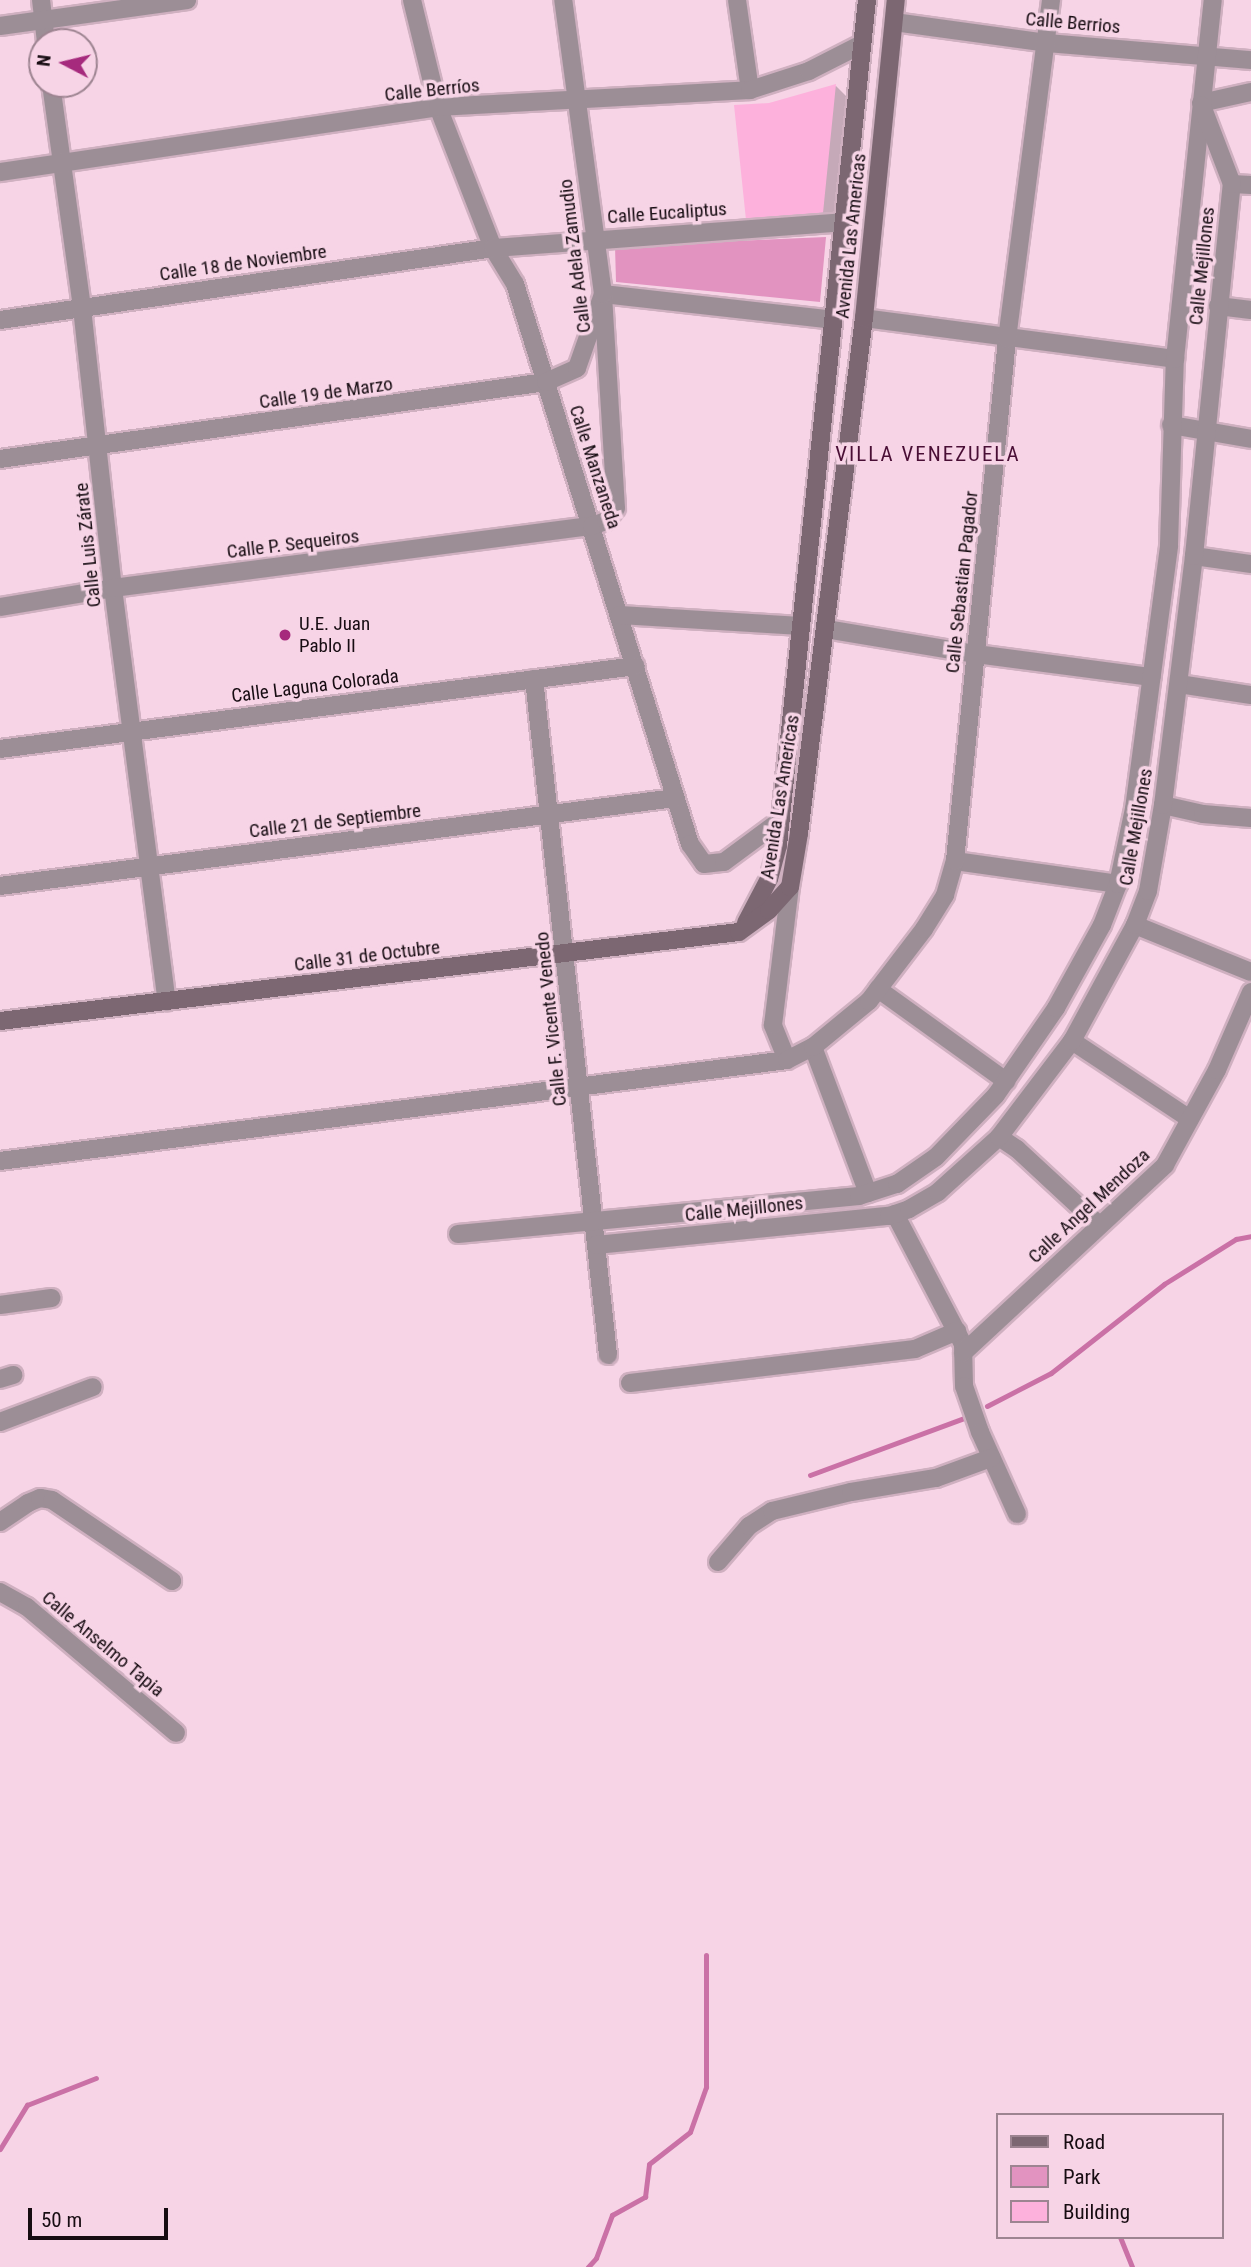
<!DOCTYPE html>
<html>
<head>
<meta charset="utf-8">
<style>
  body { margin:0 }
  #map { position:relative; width:1251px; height:2267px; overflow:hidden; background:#f7d4e6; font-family:"Roboto Condensed",sans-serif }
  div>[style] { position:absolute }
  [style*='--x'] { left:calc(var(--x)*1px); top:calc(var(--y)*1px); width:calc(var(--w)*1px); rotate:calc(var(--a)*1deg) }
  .green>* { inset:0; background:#e293c0 }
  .shadow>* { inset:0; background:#0003 }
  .stream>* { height:5px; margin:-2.5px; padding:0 2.5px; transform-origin:2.5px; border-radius:2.5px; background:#ca71a6 }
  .building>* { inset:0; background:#fdb1dc }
  .roads { filter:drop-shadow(2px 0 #cfb0c0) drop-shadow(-2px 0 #cfb0c0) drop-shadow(0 2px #cfb0c0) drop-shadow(0 -2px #cfb0c0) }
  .street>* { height:18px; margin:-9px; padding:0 9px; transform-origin:9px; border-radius:9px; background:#9c8e96 }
  .secondary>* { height:18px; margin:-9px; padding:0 9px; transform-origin:9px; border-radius:9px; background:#7c6772 }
  .dots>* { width:19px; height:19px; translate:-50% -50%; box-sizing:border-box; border:4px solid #f7d4e6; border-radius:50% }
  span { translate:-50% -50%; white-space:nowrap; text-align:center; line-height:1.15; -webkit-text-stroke:7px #f7d4e6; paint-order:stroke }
  .street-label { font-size:19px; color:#170c12 }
  .poi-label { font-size:19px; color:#170c12 }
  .left { translate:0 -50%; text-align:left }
  .neighbourhood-label { font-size:21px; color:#490e35; letter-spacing:2px }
  .legend { position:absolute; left:996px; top:2113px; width:228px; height:126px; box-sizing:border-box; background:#f7d4e6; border:2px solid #9d8491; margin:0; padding:9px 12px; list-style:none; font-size:21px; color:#170c12 }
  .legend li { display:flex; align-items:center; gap:14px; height:35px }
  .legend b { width:35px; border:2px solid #9d8491 }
  .north { position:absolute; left:28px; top:28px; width:70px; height:70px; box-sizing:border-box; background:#f7d4e6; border:2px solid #9d8491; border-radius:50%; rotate:277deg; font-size:19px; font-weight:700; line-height:28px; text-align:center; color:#170c12 }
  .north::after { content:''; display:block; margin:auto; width:24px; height:32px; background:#a62a7d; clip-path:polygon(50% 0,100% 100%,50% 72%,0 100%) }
  .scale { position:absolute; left:28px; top:2208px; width:140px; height:32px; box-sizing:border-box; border:4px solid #170c12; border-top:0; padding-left:9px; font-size:21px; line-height:24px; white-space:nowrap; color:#170c12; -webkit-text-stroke:5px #f7d4e6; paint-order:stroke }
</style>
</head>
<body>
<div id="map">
  <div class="green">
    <div style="clip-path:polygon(826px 237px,820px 302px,616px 282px,615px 246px)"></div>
  </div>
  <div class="shadow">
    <div style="clip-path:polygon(836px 86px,849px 99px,836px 226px,761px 232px,748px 219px,769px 105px)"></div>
  </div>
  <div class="stream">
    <div style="--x:987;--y:1406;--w:72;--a:-27.3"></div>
    <div style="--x:1051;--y:1373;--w:144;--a:-38.2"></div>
    <div style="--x:1164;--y:1284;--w:85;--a:-32"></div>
    <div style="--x:1236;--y:1239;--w:15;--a:-11"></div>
    <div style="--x:810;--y:1475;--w:164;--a:-20.3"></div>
    <div style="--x:0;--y:2149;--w:52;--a:-58.5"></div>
    <div style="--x:27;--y:2105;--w:74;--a:-21.4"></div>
    <div style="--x:1120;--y:2237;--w:32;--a:68"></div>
    <div style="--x:588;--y:2267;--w:12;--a:-48"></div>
    <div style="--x:596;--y:2258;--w:46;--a:-69.6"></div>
    <div style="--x:612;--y:2215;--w:38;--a:-29"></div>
    <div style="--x:645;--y:2197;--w:33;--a:-83"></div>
    <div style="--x:649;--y:2164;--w:52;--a:-38"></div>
    <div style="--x:690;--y:2132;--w:48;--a:-70.4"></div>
    <div style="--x:706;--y:2087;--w:132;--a:-90"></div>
  </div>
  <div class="building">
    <div style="clip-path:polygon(836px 84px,823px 213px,746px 220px,734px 105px,769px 103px)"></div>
  </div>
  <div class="roads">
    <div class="street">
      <div style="--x:41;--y:0;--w:42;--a:83.2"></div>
      <div style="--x:412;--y:0;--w:110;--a:76.3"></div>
      <div style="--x:438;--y:107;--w:151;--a:68.7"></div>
      <div style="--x:493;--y:248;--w:42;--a:58.6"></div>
      <div style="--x:515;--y:284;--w:587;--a:72.65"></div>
      <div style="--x:690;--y:844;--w:24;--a:55"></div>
      <div style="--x:704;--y:864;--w:20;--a:-6"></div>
      <div style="--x:724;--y:862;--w:71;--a:-36.4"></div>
      <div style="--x:737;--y:0;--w:91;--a:81.8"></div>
      <div style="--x:894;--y:22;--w:154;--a:7.8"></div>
      <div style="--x:1047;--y:43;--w:205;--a:4.8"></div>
      <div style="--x:0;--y:26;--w:189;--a:-7.9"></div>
      <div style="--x:51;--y:84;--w:226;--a:82.1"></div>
      <div style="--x:82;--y:308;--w:282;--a:83.7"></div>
      <div style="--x:113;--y:588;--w:417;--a:82.6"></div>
      <div style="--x:1201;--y:103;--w:51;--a:-12.4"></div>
      <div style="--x:0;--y:172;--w:443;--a:-8.4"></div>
      <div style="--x:438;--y:107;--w:312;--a:-3.1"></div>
      <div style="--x:750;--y:90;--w:62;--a:-17.9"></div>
      <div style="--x:809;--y:71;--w:59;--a:-27"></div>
      <div style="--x:1232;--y:184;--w:19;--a:3"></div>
      <div style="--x:1218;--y:306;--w:33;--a:7"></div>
      <div style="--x:864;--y:318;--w:314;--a:7.5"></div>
      <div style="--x:0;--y:320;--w:498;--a:-8.3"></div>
      <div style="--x:493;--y:248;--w:352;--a:-4.2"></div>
      <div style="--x:1171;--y:425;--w:81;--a:9.9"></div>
      <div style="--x:0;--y:459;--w:551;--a:-8.03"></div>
      <div style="--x:546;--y:382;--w:34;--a:-24"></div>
      <div style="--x:577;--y:368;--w:78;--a:-70.6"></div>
      <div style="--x:603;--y:294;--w:231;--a:6.4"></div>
      <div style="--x:1194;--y:556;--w:58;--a:8"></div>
      <div style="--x:0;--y:607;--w:115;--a:-9.5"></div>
      <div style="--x:113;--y:588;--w:483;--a:-7.4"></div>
      <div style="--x:592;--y:526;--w:15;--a:-20"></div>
      <div style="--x:606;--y:521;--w:16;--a:-52"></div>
      <div style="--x:616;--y:508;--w:214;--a:-93.5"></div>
      <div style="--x:603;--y:294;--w:297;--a:-97.7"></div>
      <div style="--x:620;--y:615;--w:181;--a:3.5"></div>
      <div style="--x:826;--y:629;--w:152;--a:9.5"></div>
      <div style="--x:976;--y:654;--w:177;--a:7.5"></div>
      <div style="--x:534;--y:679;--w:680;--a:83.75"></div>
      <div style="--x:1179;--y:684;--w:73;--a:8.7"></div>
      <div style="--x:0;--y:749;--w:641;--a:-7.44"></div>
      <div style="--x:1163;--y:805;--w:41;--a:12.7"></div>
      <div style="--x:1203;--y:814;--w:48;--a:4.8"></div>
      <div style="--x:955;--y:861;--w:165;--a:8"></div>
      <div style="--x:0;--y:886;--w:681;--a:-7.43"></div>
      <div style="--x:1135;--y:925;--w:125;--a:22.1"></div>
      <div style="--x:878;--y:989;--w:158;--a:35.7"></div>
      <div style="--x:1072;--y:1041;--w:141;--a:33.5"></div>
      <div style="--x:813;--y:1047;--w:156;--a:69.4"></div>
      <div style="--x:787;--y:1060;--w:38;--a:-112"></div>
      <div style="--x:773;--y:1025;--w:139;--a:-83"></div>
      <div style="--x:999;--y:1137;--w:22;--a:34"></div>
      <div style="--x:1017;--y:1149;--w:112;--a:42.8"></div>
      <div style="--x:0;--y:1161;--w:793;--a:-7.31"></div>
      <div style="--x:787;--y:1060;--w:29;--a:-27"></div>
      <div style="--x:813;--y:1047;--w:72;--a:-39.4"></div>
      <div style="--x:869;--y:1001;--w:91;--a:-52.6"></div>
      <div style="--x:924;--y:929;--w:40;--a:-58"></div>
      <div style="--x:945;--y:895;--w:35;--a:-74"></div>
      <div style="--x:955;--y:861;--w:525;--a:-84.31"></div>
      <div style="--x:1007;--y:339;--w:342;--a:-82.6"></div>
      <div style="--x:895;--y:1214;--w:147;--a:62.4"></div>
      <div style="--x:963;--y:1344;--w:42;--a:88.6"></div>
      <div style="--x:964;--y:1386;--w:49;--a:70.8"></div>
      <div style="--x:980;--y:1432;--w:90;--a:65.7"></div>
      <div style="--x:458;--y:1234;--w:403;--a:-5.4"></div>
      <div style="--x:859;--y:1196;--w:40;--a:-18"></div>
      <div style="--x:897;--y:1184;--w:47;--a:-34.7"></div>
      <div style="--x:936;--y:1157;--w:86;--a:-45.9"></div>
      <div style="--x:996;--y:1095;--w:106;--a:-55.4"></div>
      <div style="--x:1056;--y:1008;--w:95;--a:-61"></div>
      <div style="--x:1102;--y:925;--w:44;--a:-68.7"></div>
      <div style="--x:1118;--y:884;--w:77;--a:-78"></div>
      <div style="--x:1134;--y:809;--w:266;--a:-82.4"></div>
      <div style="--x:1169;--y:545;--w:186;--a:-88.2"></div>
      <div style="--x:1175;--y:359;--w:361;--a:-84"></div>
      <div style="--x:596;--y:1245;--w:294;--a:-5.7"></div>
      <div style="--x:889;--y:1216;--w:21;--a:-19"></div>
      <div style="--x:909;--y:1209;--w:34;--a:-30"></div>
      <div style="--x:938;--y:1192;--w:82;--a:-42"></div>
      <div style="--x:999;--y:1137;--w:121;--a:-52.8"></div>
      <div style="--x:1072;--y:1041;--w:132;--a:-61.5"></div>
      <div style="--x:1135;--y:925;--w:36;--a:-69"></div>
      <div style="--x:1148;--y:891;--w:87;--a:-80.1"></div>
      <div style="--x:1163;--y:805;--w:251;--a:-82.9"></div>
      <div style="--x:1194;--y:556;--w:374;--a:-84.2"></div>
      <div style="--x:1232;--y:184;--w:84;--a:-111"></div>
      <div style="--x:0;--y:1305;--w:52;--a:-7.7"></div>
      <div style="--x:963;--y:1353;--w:276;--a:-42.9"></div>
      <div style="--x:1165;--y:1165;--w:108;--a:-61.3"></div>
      <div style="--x:1217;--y:1070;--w:85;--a:-66.4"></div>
      <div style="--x:0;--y:1379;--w:14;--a:-17"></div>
      <div style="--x:630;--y:1383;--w:287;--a:-6.8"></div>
      <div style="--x:915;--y:1349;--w:46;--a:-23.2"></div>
      <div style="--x:0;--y:1422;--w:99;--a:-20.6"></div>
      <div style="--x:0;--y:1522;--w:34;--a:-34"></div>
      <div style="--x:28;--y:1503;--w:13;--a:-23"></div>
      <div style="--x:40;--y:1498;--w:12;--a:9"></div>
      <div style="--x:52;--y:1500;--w:145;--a:34"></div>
      <div style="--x:718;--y:1562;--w:48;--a:-49.3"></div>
      <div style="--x:749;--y:1526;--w:27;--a:-33"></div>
      <div style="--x:772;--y:1511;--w:81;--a:-13.5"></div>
      <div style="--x:851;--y:1492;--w:86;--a:-9.4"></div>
      <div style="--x:936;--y:1478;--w:59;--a:-20"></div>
      <div style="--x:0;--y:1592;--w:31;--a:29"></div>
      <div style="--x:27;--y:1607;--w:195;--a:40.2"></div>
    </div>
    <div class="secondary">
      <div style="--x:746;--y:923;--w:50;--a:-62.4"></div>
      <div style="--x:769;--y:879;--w:35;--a:-75"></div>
      <div style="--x:778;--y:845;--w:850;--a:-83.99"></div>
      <div style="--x:0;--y:1021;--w:744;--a:-6.87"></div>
      <div style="--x:739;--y:932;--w:37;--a:-36"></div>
      <div style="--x:769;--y:910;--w:31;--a:-48"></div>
      <div style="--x:790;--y:887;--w:55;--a:-80.5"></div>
      <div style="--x:799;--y:833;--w:519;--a:-82.81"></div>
      <div style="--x:864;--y:318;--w:320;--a:-84.3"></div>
    </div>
  </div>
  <div class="dots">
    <div style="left:285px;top:635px;background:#a62a7d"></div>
  </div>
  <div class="street-label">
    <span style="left:1073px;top:23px;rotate:5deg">Calle Berrios</span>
    <span style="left:432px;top:90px;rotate:-6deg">Calle Berríos</span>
    <span style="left:667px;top:213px;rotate:-4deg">Calle Eucaliptus</span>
    <span style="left:851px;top:236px;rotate:-84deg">Avenida Las Americas</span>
    <span style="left:575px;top:256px;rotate:-97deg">Calle Adela Zamudio</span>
    <span style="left:243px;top:263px;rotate:-8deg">Calle 18 de Noviembre</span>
    <span style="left:1202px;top:266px;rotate:-84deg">Calle Mejillones</span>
    <span style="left:326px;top:393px;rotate:-8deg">Calle 19 de Marzo</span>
    <span style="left:595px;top:467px;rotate:72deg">Calle Manzaneda</span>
    <span style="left:293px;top:544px;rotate:-7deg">Calle P. Sequeiros</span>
    <span style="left:88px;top:545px;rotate:-96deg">Calle Luis Zárate</span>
    <span style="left:962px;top:582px;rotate:-84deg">Calle Sebastian Pagador</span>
    <span style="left:315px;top:686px;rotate:-7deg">Calle Laguna Colorada</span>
    <span style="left:780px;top:797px;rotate:-81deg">Avenida Las Americas</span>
    <span style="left:335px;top:821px;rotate:-7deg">Calle 21 de Septiembre</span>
    <span style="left:1136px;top:827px;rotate:-80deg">Calle Mejillones</span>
    <span style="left:367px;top:956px;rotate:-7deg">Calle 31 de Octubre</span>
    <span style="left:551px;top:1019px;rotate:-96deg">Calle F. Vicente Venedo</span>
    <span style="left:1089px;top:1206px;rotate:-43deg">Calle Angel Mendoza</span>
    <span style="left:744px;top:1209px;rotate:-6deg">Calle Mejillones</span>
    <span style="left:103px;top:1644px;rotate:40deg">Calle Anselmo Tapia</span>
  </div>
  <div class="poi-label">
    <span class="left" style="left:299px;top:635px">U.E. Juan<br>Pablo II</span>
  </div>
  <div class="neighbourhood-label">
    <span style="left:928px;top:454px">VILLA VENEZUELA</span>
  </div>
  <ul class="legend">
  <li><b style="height:9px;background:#7c6772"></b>Road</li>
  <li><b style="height:19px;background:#e293c0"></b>Park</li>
  <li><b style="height:19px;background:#fdb1dc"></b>Building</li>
  </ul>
  <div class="north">N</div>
  <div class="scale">50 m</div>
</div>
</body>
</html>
